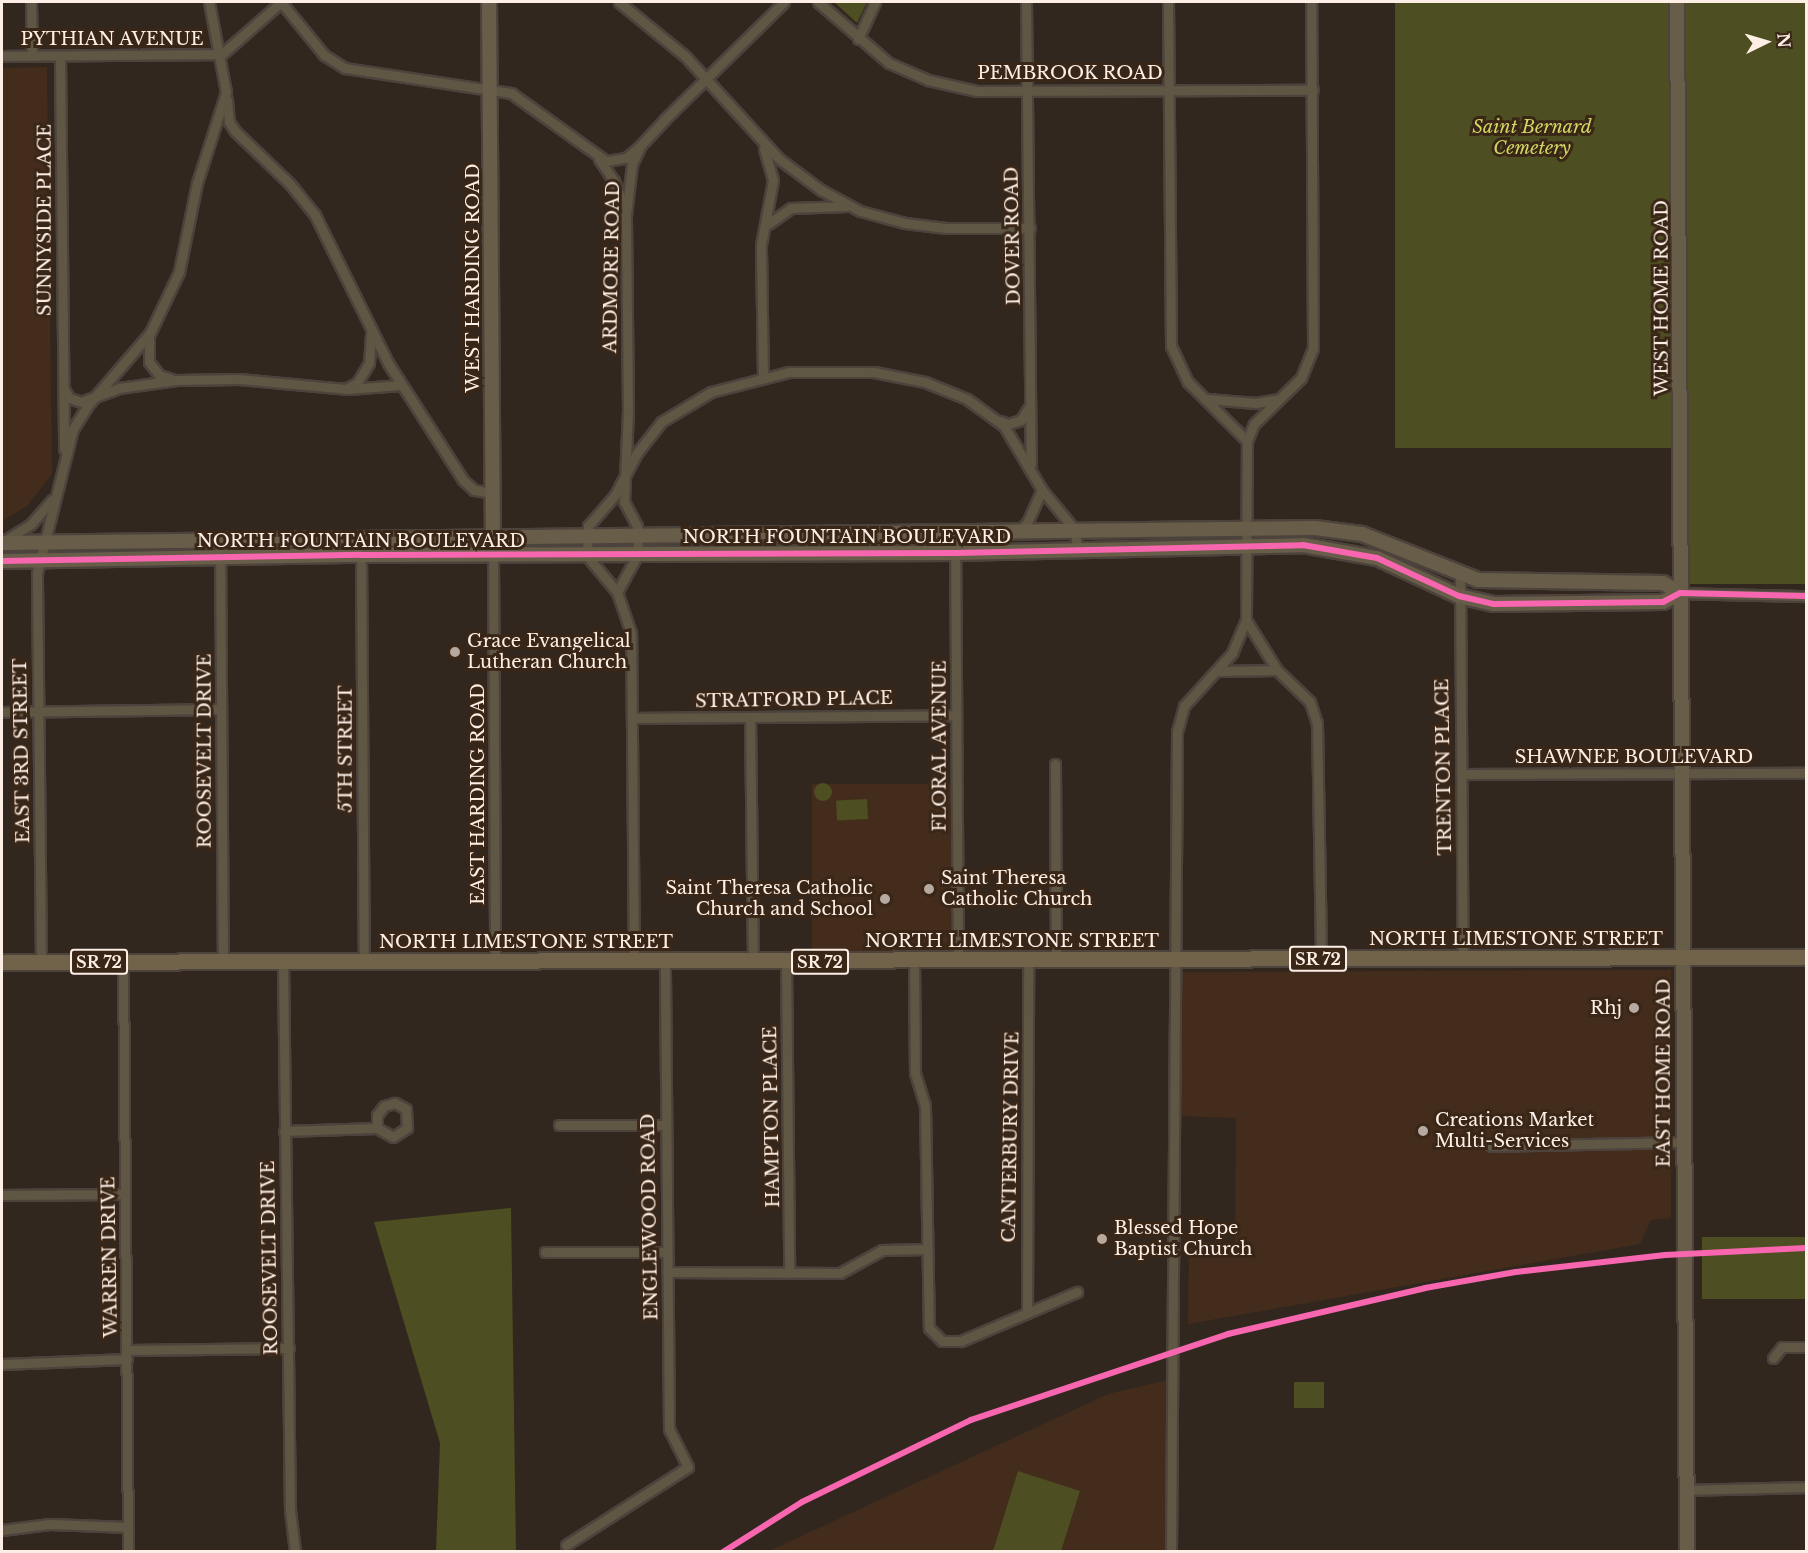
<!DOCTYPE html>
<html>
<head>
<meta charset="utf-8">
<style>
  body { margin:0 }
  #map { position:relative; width:1808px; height:1553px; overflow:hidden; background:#31271f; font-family:"Libre Baskerville",serif }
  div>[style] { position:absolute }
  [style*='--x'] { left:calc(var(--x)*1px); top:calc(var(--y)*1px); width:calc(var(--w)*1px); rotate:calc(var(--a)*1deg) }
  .built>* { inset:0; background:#432c1b; transform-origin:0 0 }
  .green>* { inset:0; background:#4d4e21; transform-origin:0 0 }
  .round { border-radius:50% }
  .roads { filter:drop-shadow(2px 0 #4c433d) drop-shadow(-2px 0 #4c433d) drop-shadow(0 2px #4c433d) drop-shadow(0 -2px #4c433d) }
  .street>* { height:9px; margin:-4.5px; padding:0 4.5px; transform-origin:4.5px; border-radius:4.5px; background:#5f5644 }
  .secondary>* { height:14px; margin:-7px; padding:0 7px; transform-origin:7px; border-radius:7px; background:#685d48 }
  .primary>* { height:15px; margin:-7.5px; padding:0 7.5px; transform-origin:7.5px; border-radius:7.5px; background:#706349 }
  .cycleway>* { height:6px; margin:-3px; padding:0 3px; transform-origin:3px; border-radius:3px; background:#f766af }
  .dots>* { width:16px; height:16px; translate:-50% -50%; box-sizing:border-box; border:3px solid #392617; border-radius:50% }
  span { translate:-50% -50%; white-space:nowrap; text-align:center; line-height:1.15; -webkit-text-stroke:6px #392617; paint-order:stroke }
  .shield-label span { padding:2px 4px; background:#392617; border:2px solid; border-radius:4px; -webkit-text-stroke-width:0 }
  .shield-label { font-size:16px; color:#fdefe6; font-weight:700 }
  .street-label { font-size:18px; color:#fdefe6 }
  .park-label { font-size:18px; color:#d1d761; font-style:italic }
  .poi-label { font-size:18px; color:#fdefe6 }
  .left { translate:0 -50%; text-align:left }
  .right { translate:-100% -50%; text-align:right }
  .frame { position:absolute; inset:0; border:3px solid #fdefe6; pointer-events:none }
  .north { position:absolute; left:1736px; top:12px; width:60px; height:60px; -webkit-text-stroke:4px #392617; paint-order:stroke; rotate:85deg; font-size:16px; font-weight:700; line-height:24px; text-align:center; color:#fdefe6 }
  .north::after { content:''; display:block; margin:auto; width:21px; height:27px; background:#fdefe6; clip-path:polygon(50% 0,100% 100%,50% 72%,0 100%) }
</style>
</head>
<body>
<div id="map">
  <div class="built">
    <div style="clip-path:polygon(47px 67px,52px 474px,27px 506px,2px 521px,2px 68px)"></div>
    <div style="left:812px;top:784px;width:145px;height:178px"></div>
    <div style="clip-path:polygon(1671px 970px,1671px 1218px,1651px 1220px,1640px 1244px,1188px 1324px,1189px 1248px,1235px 1248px,1236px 1118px,1182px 1116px,1181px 972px)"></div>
    <div style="clip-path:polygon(1172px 1379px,1171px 1551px,767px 1552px,1108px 1394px)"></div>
  </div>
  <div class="green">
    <div style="clip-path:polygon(834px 2px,867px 2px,857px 23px)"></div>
    <div style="left:1395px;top:2px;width:276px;height:446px"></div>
    <div style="left:1686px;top:2px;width:120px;height:582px"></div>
    <div class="round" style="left:814px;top:783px;width:18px;height:18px"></div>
    <div style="left:867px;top:799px;width:20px;height:31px;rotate:87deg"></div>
    <div style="clip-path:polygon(511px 1208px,516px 1551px,436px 1551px,440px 1443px,374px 1222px)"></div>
    <div style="left:1806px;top:1237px;width:62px;height:104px;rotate:90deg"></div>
    <div style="left:1324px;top:1382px;width:26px;height:30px;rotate:90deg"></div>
    <div style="clip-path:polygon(1018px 1471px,1080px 1491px,1061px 1551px,993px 1551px)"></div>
  </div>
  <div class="roads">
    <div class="street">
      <div style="--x:31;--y:2;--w:54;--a:88.9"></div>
      <div style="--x:281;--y:2;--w:68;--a:50.9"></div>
      <div style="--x:324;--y:55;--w:25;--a:32"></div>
      <div style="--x:345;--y:68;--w:168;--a:8.6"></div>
      <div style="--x:511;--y:93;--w:117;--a:35.6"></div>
      <div style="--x:606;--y:161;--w:20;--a:-9"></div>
      <div style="--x:626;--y:158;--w:16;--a:-40"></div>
      <div style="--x:619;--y:2;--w:85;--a:39.3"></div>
      <div style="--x:685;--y:56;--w:138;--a:47.6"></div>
      <div style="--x:778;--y:158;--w:54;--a:36.7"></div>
      <div style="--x:821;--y:190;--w:44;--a:28.3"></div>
      <div style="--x:860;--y:211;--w:47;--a:14.9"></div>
      <div style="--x:905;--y:223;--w:41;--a:7"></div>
      <div style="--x:946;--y:228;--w:84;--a:0"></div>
      <div style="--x:818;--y:2;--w:94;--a:40.7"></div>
      <div style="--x:889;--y:63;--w:43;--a:23.6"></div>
      <div style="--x:928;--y:80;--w:50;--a:12.7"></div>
      <div style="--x:977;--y:91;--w:336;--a:-0.2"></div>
      <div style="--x:1026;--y:2;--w:462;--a:89.4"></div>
      <div style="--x:1168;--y:2;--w:344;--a:89.5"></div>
      <div style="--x:1171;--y:346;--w:40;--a:65"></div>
      <div style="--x:1188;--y:382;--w:83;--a:45"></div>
      <div style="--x:858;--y:39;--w:41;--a:-65.3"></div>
      <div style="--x:2;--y:56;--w:220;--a:-0.5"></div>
      <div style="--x:222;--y:54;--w:79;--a:-41.4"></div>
      <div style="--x:60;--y:56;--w:393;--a:89.4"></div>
      <div style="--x:227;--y:100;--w:22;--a:85"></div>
      <div style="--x:229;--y:122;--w:11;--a:56"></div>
      <div style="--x:235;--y:131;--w:76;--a:43.9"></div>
      <div style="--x:290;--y:184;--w:40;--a:51"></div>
      <div style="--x:315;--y:215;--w:165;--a:63.7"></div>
      <div style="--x:388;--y:363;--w:139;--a:57.3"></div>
      <div style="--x:463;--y:480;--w:15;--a:42"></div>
      <div style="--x:474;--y:490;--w:18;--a:9"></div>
      <div style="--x:599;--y:159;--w:27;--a:56"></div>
      <div style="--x:614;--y:181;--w:25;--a:69"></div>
      <div style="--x:768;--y:224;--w:28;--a:-35"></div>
      <div style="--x:791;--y:208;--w:56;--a:-2"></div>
      <div style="--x:149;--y:337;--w:25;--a:90"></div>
      <div style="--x:149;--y:362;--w:16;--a:52"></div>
      <div style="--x:159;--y:375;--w:13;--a:18"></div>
      <div style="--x:763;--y:376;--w:131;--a:-90.9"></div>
      <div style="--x:761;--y:245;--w:66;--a:-79.5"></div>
      <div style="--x:773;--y:180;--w:33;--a:-106"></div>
      <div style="--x:64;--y:389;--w:10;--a:61"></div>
      <div style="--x:69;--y:398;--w:13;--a:18"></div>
      <div style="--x:81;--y:402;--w:40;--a:-20.2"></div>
      <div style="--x:119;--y:388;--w:58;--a:-8"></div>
      <div style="--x:176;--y:380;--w:63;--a:-0.9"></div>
      <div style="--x:239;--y:379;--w:107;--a:5.3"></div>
      <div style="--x:346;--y:389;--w:13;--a:-29"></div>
      <div style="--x:357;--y:383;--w:23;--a:-59"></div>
      <div style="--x:369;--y:363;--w:30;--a:-86"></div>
      <div style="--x:348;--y:389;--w:53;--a:-4.3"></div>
      <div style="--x:1207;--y:399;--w:49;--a:4.7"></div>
      <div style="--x:1256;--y:403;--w:22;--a:-10"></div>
      <div style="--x:1000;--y:421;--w:9;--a:21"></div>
      <div style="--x:1008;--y:424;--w:14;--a:-17"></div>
      <div style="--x:1021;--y:420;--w:15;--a:-58"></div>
      <div style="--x:955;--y:531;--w:430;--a:89.6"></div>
      <div style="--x:1019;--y:531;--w:11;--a:-45"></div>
      <div style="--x:1027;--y:523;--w:36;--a:-66"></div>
      <div style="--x:220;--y:539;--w:423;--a:89.6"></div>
      <div style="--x:4;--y:541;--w:32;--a:-32"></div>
      <div style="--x:31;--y:524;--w:32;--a:-49"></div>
      <div style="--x:361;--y:551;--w:411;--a:89.6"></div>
      <div style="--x:493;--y:554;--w:408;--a:89.7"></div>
      <div style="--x:1460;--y:575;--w:383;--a:89.6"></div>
      <div style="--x:617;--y:592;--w:43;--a:-61.1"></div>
      <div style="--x:638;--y:554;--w:28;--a:-92"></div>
      <div style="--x:637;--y:526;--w:27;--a:-118"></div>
      <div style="--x:624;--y:502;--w:92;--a:-87.5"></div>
      <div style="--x:628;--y:410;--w:195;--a:-90.6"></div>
      <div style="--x:626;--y:215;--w:51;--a:-83.3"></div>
      <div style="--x:632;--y:164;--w:21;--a:-65"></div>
      <div style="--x:641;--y:145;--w:34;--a:-47"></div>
      <div style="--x:664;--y:120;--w:168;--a:-44.5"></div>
      <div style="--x:1680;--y:593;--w:126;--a:1.4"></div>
      <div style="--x:1246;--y:620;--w:59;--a:58.2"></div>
      <div style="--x:1277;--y:670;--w:46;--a:44.1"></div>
      <div style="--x:1310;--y:702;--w:22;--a:72"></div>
      <div style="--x:1317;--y:723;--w:236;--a:89"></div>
      <div style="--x:1218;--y:671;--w:59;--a:-1"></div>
      <div style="--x:2;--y:712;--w:218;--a:-0.8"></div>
      <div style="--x:750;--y:717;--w:245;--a:89.3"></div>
      <div style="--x:632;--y:718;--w:324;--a:-0.5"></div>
      <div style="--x:1055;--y:764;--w:196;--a:89.7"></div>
      <div style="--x:1461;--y:774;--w:345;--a:-0.2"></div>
      <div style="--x:41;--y:961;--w:388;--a:-90.6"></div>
      <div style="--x:37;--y:573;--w:148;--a:-76"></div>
      <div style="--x:73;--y:429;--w:28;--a:-58"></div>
      <div style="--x:88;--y:405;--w:95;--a:-49.3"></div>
      <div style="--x:150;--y:333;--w:68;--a:-64.6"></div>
      <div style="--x:179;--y:272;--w:91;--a:-78.6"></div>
      <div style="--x:197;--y:183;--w:96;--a:-72.3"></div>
      <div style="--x:226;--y:92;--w:92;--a:-100.7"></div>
      <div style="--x:914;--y:961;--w:112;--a:89.5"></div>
      <div style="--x:915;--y:1073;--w:34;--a:73"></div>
      <div style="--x:925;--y:1106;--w:222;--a:89"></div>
      <div style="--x:929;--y:1328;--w:18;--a:45"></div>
      <div style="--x:942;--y:1341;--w:19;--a:0"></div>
      <div style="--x:961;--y:1341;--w:126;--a:-22.9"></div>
      <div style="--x:283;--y:962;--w:548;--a:89.27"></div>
      <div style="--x:290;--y:1510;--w:42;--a:83.2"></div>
      <div style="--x:634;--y:962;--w:329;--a:-90.5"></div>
      <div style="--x:631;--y:633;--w:43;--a:-108.9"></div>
      <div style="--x:617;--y:592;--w:47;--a:-129.8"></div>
      <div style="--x:587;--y:556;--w:23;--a:-88"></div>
      <div style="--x:588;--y:533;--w:7;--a:-90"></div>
      <div style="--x:588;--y:526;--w:41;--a:-48.9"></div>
      <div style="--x:615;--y:495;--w:47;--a:-62.4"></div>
      <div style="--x:637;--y:453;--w:39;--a:-52"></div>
      <div style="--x:661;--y:422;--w:58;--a:-31"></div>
      <div style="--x:711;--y:392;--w:81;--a:-14.4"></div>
      <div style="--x:789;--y:372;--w:85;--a:0"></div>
      <div style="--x:874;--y:372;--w:52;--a:11.1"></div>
      <div style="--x:925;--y:382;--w:45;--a:22"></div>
      <div style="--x:967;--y:399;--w:46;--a:36.1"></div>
      <div style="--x:1004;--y:426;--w:74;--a:59.3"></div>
      <div style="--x:1042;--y:490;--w:52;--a:50.5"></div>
      <div style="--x:1075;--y:530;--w:20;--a:84"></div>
      <div style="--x:786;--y:962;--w:311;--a:89.4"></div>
      <div style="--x:123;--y:963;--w:589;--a:89.51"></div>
      <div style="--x:559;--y:1125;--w:107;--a:0"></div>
      <div style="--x:284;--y:1131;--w:93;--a:-1.8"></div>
      <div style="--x:377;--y:1128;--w:18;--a:29"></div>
      <div style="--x:393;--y:1137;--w:17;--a:-33"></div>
      <div style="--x:407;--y:1128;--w:19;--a:-93"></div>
      <div style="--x:406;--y:1109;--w:13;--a:-151"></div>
      <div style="--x:395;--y:1103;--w:11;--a:165"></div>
      <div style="--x:384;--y:1106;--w:11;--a:128"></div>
      <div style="--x:377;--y:1115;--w:13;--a:90"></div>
      <div style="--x:1491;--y:1146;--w:191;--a:-1.2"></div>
      <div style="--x:2;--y:1195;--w:123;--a:-0.5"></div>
      <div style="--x:545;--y:1252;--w:122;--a:0"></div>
      <div style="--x:667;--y:1272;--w:173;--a:0.3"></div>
      <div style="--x:840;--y:1273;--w:48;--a:-28.7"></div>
      <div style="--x:882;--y:1250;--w:45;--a:-1.3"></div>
      <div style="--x:1027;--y:1313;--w:352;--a:-89.8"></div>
      <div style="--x:127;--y:1350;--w:162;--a:-0.7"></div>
      <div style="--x:1773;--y:1358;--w:14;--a:-51"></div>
      <div style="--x:1782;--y:1347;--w:24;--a:0"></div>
      <div style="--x:2;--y:1364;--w:125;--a:-2.3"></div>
      <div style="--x:1686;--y:1490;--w:120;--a:-1.4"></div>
      <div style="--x:2;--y:1530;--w:48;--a:-7.1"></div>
      <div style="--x:50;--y:1524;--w:78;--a:2.2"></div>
      <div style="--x:566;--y:1545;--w:145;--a:-32.6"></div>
      <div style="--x:688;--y:1467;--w:42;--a:-116.6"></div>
      <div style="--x:669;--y:1429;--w:467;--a:-90.5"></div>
      <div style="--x:1171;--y:1552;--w:820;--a:-89.58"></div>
      <div style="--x:1177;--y:732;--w:27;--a:-75"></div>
      <div style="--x:1184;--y:706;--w:72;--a:-47.8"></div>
      <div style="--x:1232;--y:653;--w:36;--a:-67"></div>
      <div style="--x:1246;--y:620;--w:179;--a:-89.7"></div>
      <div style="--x:1247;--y:441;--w:18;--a:-68"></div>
      <div style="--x:1254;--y:424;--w:66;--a:-44.4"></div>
      <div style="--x:1301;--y:378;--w:32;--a:-68"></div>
      <div style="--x:1313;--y:348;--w:346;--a:-90.3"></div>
    </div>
    <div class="secondary">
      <div style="--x:489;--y:2;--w:552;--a:89.58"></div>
      <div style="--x:1677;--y:2;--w:1550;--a:89.63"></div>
      <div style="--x:2;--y:543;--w:1313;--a:-0.65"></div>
      <div style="--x:1315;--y:528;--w:47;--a:7.3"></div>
      <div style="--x:1362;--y:534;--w:125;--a:21.6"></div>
      <div style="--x:1478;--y:580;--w:185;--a:0.9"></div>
      <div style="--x:1663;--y:583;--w:20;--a:30"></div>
      <div style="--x:2;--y:561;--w:359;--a:-1"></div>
      <div style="--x:361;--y:555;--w:595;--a:-0.19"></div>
      <div style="--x:956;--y:553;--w:347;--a:-1.3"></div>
      <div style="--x:1303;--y:545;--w:75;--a:10"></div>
      <div style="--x:1377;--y:558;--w:90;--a:24.9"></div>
      <div style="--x:1459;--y:596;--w:36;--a:13"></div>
      <div style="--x:1494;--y:604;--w:169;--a:-0.7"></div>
      <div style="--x:1663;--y:602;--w:19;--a:-28"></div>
    </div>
    <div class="primary">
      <div style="--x:2;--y:962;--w:1804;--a:-0.16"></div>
    </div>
  </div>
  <div class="cycleway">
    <div style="--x:2;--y:561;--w:359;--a:-1"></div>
    <div style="--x:361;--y:555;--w:595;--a:-0.19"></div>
    <div style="--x:956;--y:553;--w:347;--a:-1.3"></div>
    <div style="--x:1303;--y:545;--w:75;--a:10"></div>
    <div style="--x:1377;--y:558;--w:90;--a:24.9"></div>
    <div style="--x:1459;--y:596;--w:36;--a:13"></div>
    <div style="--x:1494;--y:604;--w:169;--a:-0.7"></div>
    <div style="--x:1663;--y:602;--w:19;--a:-28"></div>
    <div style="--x:1680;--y:593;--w:126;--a:1.4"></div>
    <div style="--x:723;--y:1552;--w:93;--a:-32.3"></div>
    <div style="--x:802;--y:1502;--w:188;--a:-25.9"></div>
    <div style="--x:971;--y:1420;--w:271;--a:-18.5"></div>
    <div style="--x:1228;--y:1334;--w:202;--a:-13.1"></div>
    <div style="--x:1425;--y:1288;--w:92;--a:-10"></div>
    <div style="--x:1516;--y:1272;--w:150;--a:-6.5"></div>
    <div style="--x:1665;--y:1255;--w:141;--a:-2.8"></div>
  </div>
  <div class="dots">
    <div style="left:455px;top:652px;background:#b6a9a0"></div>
    <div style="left:929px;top:889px;background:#b6a9a0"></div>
    <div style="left:885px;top:899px;background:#b6a9a0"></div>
    <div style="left:1634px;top:1008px;background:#b6a9a0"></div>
    <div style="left:1423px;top:1131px;background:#b6a9a0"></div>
    <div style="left:1102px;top:1239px;background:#b6a9a0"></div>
  </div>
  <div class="shield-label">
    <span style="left:1318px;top:959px">SR 72</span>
    <span style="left:99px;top:962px">SR 72</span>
    <span style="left:820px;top:962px">SR 72</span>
  </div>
  <div class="street-label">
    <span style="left:112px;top:39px">PYTHIAN AVENUE</span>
    <span style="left:1070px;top:73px">PEMBROOK ROAD</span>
    <span style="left:45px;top:220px;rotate:-90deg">SUNNYSIDE PLACE</span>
    <span style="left:1013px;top:236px;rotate:-91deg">DOVER ROAD</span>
    <span style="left:612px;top:267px;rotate:-89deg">ARDMORE ROAD</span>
    <span style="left:473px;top:278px;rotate:-90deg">WEST HARDING ROAD</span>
    <span style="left:1662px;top:298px;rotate:-90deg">WEST HOME ROAD</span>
    <span style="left:847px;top:537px">NORTH FOUNTAIN BOULEVARD</span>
    <span style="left:361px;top:541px">NORTH FOUNTAIN BOULEVARD</span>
    <span style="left:794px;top:700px;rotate:-1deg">STRATFORD PLACE</span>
    <span style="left:940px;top:746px;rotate:-90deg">FLORAL AVENUE</span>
    <span style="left:346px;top:749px;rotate:-90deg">5TH STREET</span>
    <span style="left:22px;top:751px;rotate:-91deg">EAST 3RD STREET</span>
    <span style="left:205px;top:751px;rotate:-90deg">ROOSEVELT DRIVE</span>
    <span style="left:1634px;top:757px">SHAWNEE BOULEVARD</span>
    <span style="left:1444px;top:767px;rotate:-91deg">TRENTON PLACE</span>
    <span style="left:478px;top:794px;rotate:-90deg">EAST HARDING ROAD</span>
    <span style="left:1516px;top:939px">NORTH LIMESTONE STREET</span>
    <span style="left:1012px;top:941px">NORTH LIMESTONE STREET</span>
    <span style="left:526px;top:942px">NORTH LIMESTONE STREET</span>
    <span style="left:1664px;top:1073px;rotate:-90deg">EAST HOME ROAD</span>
    <span style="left:772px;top:1117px;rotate:-91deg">HAMPTON PLACE</span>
    <span style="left:1011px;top:1137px;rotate:-89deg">CANTERBURY DRIVE</span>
    <span style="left:650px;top:1217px;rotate:-91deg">ENGLEWOOD ROAD</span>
    <span style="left:110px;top:1257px;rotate:-91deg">WARREN DRIVE</span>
    <span style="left:270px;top:1258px;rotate:-91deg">ROOSEVELT DRIVE</span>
  </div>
  <div class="park-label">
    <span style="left:1532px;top:138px">Saint Bernard<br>Cemetery</span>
  </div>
  <div class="poi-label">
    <span class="left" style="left:467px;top:652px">Grace Evangelical<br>Lutheran Church</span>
    <span class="left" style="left:941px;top:889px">Saint Theresa<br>Catholic Church</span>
    <span class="right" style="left:873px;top:899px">Saint Theresa Catholic<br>Church and School</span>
    <span class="right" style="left:1622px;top:1008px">Rhj</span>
    <span class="left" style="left:1435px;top:1131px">Creations Market<br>Multi-Services</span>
    <span class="left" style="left:1114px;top:1239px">Blessed Hope<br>Baptist Church</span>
  </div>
  <div class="frame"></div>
  <div class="north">N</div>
</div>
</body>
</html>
